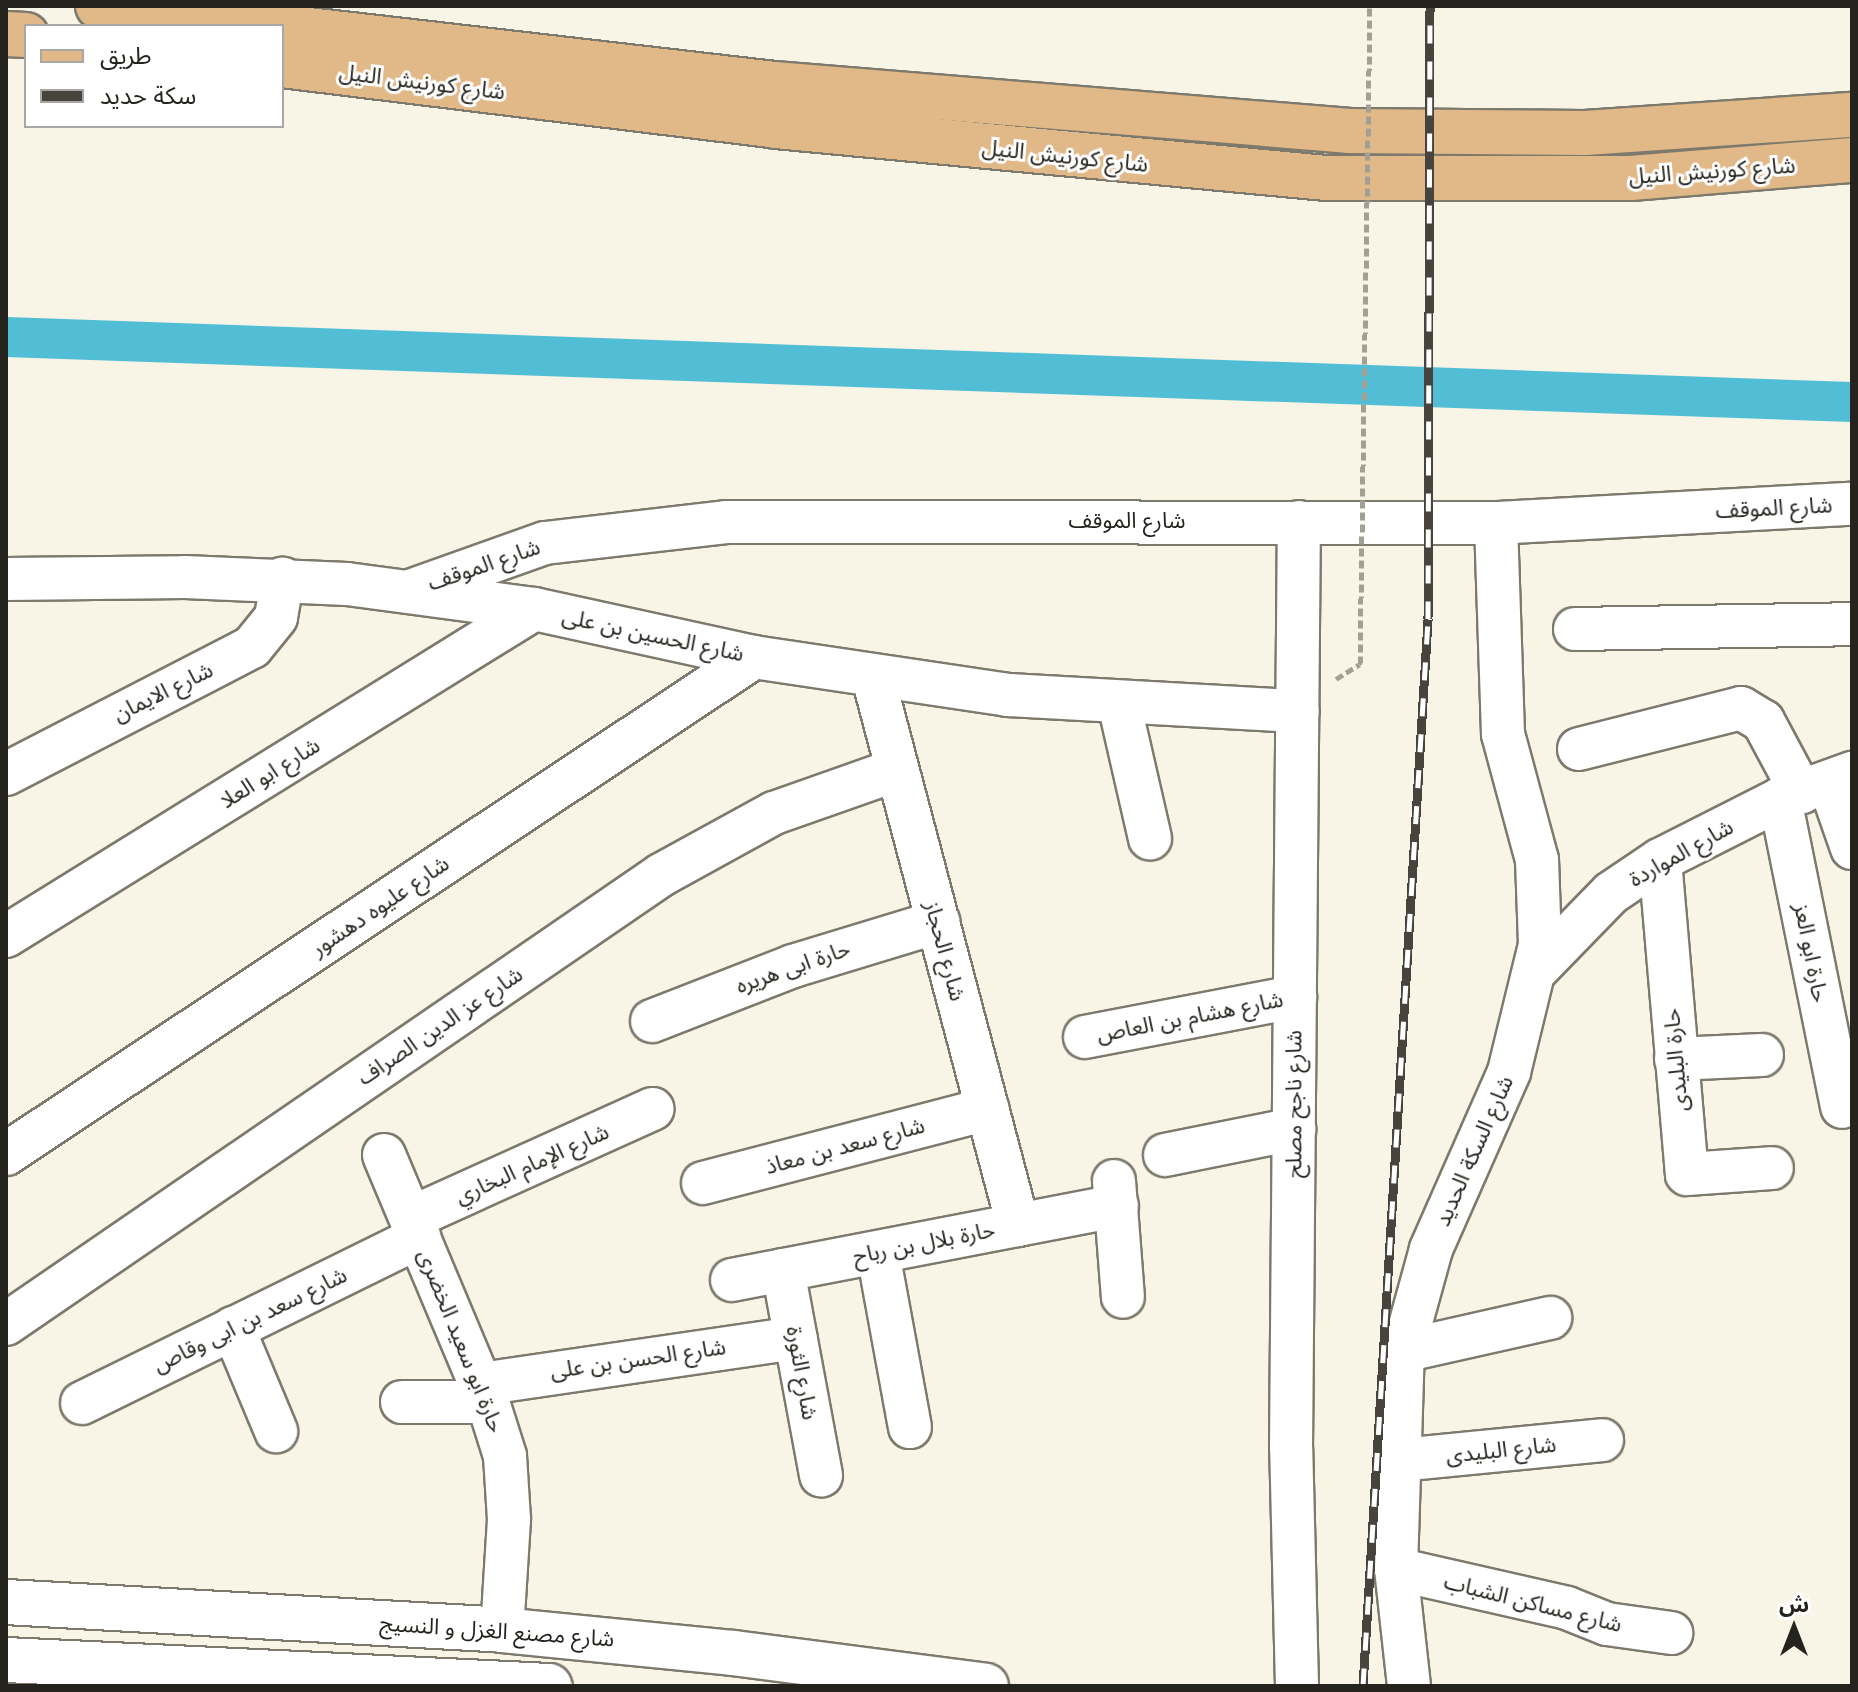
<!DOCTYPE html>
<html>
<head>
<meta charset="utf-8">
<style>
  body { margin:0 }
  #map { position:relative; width:1858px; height:1692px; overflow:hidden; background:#f8f4e6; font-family:Inter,"Noto Sans Arabic",sans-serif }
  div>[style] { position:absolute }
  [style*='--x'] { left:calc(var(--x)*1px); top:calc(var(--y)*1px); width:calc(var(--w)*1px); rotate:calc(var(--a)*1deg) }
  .canal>* { height:40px; margin:-20px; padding:0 20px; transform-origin:20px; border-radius:20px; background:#51bed6 }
  .path>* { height:5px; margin-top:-2.5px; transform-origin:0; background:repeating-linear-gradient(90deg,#a29f94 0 8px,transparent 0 12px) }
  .roads { filter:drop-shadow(2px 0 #7d7a6d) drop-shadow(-2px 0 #7d7a6d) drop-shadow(0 2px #7d7a6d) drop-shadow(0 -2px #7d7a6d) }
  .minor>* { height:42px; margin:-21px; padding:0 21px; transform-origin:21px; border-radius:21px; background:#fff }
  .secondary>* { height:44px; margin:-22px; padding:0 22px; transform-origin:22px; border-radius:22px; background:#fff }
  .primary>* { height:44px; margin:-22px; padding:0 22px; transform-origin:22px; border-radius:22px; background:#e1b888 }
  .rail>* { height:9px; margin-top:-4.5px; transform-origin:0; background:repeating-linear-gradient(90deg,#fff 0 18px,#47443e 0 36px); box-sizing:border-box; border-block:2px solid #47443e }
  .path-bridge>* { height:5px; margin-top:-2.5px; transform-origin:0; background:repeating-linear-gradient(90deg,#a29f94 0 8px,transparent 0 12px) }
  span { translate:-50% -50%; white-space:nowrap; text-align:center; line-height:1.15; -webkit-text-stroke:6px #fff; paint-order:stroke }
  .street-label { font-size:22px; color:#25231e }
  .frame { position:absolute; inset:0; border:8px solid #25231e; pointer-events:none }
  .legend { position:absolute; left:24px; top:24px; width:260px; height:104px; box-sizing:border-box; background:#fff; border:2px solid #a8a7a5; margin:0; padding:10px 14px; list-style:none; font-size:24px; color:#25231e }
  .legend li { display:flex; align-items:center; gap:16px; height:40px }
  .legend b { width:40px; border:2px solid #a8a7a5 }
  .north { position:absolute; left:1754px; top:1588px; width:80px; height:80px; -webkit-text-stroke:6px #fff; paint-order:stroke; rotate:0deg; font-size:22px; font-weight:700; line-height:32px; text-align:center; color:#25231e }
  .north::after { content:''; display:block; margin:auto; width:28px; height:36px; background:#25231e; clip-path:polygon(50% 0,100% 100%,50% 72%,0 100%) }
</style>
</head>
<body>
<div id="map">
  <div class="canal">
    <div style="--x:6;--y:337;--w:1847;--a:2.02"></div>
  </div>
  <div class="path">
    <div style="--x:1336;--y:679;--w:28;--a:-32"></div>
  </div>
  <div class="roads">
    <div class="minor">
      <div style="--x:6;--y:579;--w:179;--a:-0.6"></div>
      <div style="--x:185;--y:577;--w:162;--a:2.5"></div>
      <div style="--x:347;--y:584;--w:189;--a:7.6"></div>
      <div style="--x:534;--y:609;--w:225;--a:12.3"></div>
      <div style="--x:754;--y:657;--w:257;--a:8.5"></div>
      <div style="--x:1008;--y:695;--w:290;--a:3.2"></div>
      <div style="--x:410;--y:591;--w:143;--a:-19.6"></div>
      <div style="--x:545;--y:543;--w:182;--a:-6.6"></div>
      <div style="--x:726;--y:522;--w:770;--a:0.07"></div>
      <div style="--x:1496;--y:523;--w:357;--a:-3.1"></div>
      <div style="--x:1575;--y:629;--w:277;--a:-1"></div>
      <div style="--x:873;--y:677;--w:567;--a:75.18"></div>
      <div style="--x:1119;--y:703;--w:139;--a:77.1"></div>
      <div style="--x:1579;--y:749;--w:167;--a:-14.2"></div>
      <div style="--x:1741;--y:708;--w:26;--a:31"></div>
      <div style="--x:1763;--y:721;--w:81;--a:61.8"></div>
      <div style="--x:6;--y:774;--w:277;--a:-27.3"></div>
      <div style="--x:252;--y:647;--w:38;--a:-51"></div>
      <div style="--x:276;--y:617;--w:39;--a:-80"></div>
      <div style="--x:1829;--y:782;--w:70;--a:70.8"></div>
      <div style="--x:1780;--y:799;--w:314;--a:78.6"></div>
      <div style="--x:1660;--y:860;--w:315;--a:85.1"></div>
      <div style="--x:1687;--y:1174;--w:85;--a:-4"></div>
      <div style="--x:6;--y:936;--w:621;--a:-31.77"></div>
      <div style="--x:1536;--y:970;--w:107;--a:-45.8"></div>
      <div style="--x:1611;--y:893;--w:59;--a:-34"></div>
      <div style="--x:1660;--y:860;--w:135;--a:-26.9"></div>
      <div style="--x:1780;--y:799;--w:77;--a:-19.9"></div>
      <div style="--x:652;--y:1021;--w:151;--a:-21.3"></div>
      <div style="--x:793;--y:966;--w:152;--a:-16.9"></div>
      <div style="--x:1085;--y:1037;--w:214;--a:-10.8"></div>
      <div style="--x:1676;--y:1059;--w:86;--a:-2.7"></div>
      <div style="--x:6;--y:1154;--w:898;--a:-33.6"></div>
      <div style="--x:384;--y:1155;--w:268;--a:67.2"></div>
      <div style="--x:488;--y:1402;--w:57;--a:72.5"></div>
      <div style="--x:505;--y:1456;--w:64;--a:86.4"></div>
      <div style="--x:509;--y:1520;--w:110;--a:93.6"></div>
      <div style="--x:1165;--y:1155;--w:132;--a:-11.4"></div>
      <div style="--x:1114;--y:1181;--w:116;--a:85.6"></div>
      <div style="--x:703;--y:1183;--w:294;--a:-14.6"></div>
      <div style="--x:411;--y:1218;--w:265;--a:-24.3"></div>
      <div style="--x:878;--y:1253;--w:177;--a:79.6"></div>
      <div style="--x:783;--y:1270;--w:209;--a:79.5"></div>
      <div style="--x:732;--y:1280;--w:392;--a:-10.9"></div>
      <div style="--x:6;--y:1324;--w:794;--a:-34.43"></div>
      <div style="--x:661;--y:875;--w:129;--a:-28.8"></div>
      <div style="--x:774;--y:813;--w:129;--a:-19.4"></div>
      <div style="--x:233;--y:1328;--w:112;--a:67.3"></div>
      <div style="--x:1403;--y:1351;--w:151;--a:-12.7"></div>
      <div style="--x:481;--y:1384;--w:318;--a:-8.3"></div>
      <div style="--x:402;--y:1402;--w:86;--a:0"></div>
      <div style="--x:82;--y:1403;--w:376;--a:-26.2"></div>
      <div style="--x:1399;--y:1460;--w:204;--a:-5.6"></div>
      <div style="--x:1396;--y:1569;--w:175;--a:12.8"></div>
      <div style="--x:1567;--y:1608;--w:43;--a:21.8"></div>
      <div style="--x:1607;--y:1624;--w:65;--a:8"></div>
      <div style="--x:1297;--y:1686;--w:238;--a:-91.4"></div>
      <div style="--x:1291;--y:1448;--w:926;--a:-89.51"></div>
      <div style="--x:1409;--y:1686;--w:118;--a:-96.3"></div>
      <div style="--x:1396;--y:1569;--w:218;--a:-88.2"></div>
      <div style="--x:1403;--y:1351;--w:106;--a:-74.6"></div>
      <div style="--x:1431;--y:1249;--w:193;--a:-66.2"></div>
      <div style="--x:1509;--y:1072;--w:131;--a:-76.3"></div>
      <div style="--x:1540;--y:945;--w:85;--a:-92"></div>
      <div style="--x:1537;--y:860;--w:131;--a:-105.1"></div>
      <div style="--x:1503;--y:734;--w:211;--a:-91.9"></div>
    </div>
    <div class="secondary">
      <div style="--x:6;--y:1602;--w:497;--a:3.2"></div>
      <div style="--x:502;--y:1630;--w:232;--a:5.7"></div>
      <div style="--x:733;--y:1653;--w:255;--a:7.4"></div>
      <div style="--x:6;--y:1660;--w:544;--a:2.74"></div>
    </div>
    <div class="primary">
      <div style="--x:98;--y:6;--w:176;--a:6.5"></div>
      <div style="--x:282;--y:27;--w:495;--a:6.6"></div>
      <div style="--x:774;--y:84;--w:578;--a:4.66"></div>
      <div style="--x:1350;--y:131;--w:235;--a:0.5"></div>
      <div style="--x:1585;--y:133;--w:268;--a:-3.9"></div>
      <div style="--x:6;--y:34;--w:20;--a:3"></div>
      <div style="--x:282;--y:65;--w:498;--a:7"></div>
      <div style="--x:776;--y:126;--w:552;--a:5.4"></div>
      <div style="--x:1326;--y:178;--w:305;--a:0"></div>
      <div style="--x:1631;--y:178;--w:222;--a:-4.7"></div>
    </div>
  </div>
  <div class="rail">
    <div style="--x:1363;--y:1686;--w:1069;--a:-86.51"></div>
    <div style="--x:1428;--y:619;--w:613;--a:-89.81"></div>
  </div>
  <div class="path-bridge">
    <div style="--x:1360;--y:664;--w:658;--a:-89.13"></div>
  </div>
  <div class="street-label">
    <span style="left:422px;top:82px;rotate:7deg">شارع كورنيش النيل</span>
    <span style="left:1065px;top:156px;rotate:6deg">شارع كورنيش النيل</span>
    <span style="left:1712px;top:171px;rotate:-4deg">شارع كورنيش النيل</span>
    <span style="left:1774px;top:508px;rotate:-3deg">شارع الموقف</span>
    <span style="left:1127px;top:521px">شارع الموقف</span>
    <span style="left:484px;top:565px;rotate:-19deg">شارع الموقف</span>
    <span style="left:653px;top:635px;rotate:12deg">شارع الحسين بن على</span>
    <span style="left:163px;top:692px;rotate:-26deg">شارع الايمان</span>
    <span style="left:270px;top:773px;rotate:-32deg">شارع ابو العلا</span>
    <span style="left:1681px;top:853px;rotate:-29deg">شارع المواردة</span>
    <span style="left:380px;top:906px;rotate:-34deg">شارع عليوه دهشور</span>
    <span style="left:945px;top:951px;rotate:75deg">شارع الحجاز</span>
    <span style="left:1811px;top:953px;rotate:79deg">حارة ابو العز</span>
    <span style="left:793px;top:967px;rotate:-19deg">حارة ابى هريره</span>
    <span style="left:1190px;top:1017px;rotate:-11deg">شارع هشام بن العاص</span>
    <span style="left:440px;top:1026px;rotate:-34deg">شارع عز الدين الصراف</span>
    <span style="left:1676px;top:1060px;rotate:-95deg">حارة البليدى</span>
    <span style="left:1294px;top:1104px;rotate:-90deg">شارع ناجح مصلح</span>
    <span style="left:845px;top:1146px;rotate:-15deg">شارع سعد بن معاذ</span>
    <span style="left:1474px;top:1151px;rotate:-66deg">شارع السكة الحديد</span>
    <span style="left:532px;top:1164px;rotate:-24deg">شارع الإمام البخاري</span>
    <span style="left:924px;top:1243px;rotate:-11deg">حارة بلال بن رباح</span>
    <span style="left:250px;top:1320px;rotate:-26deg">شارع سعد بن ابى وقاص</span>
    <span style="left:461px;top:1341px;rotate:68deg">حارة ابو سعيد الخضرى</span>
    <span style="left:638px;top:1359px;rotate:-8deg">شارع الحسن بن على</span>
    <span style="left:802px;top:1373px;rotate:80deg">شارع الثورة</span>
    <span style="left:1501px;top:1450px;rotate:-6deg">شارع البليدى</span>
    <span style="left:1533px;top:1603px;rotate:14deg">شارع مساكن الشباب</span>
    <span style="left:497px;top:1631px;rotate:4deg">شارع مصنع الغزل و النسيج</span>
  </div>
  <div class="frame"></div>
  <ul class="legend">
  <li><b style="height:10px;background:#e1b888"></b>طريق</li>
  <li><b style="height:10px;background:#47443e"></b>سكة حديد</li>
  </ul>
  <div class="north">ش</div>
</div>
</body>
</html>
